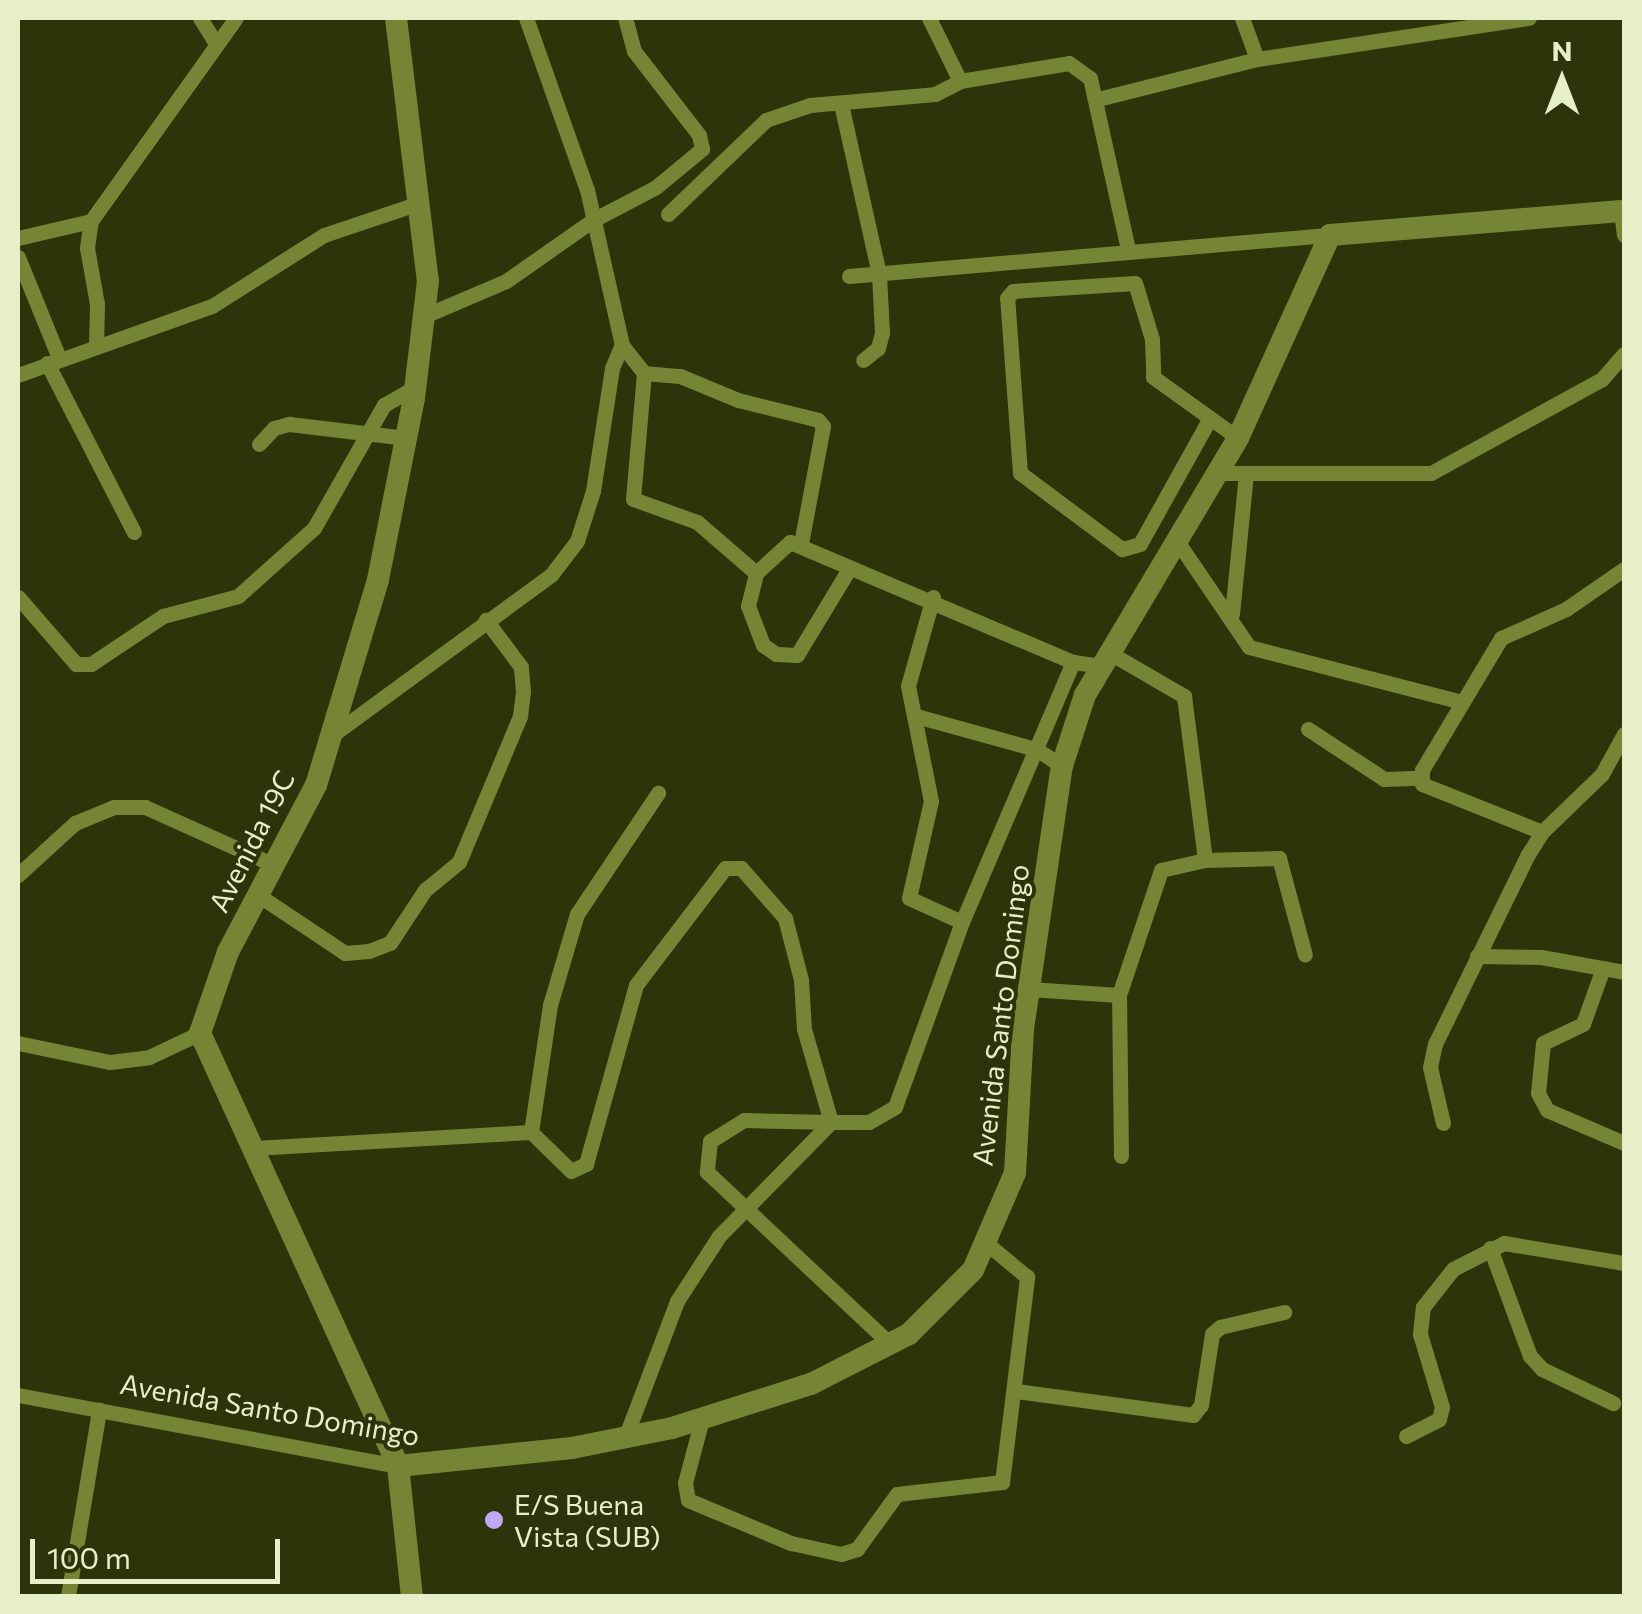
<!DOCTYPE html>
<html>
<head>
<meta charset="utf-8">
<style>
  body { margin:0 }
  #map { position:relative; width:1642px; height:1614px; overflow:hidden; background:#2d340a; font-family:Commissioner,sans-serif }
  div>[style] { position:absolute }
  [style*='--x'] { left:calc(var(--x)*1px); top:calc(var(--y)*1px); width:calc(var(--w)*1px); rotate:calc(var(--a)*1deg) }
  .street>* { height:15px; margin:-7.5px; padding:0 7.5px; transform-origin:7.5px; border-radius:7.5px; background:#768436 }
  .secondary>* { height:22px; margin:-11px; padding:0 11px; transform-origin:11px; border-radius:11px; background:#768436 }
  .dots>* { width:28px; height:28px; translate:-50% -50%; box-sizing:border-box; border:5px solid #2d340a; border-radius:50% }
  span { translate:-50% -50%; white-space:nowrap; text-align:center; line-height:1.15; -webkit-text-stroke:8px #2d340a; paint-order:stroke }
  .street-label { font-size:28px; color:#e6efc8 }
  .poi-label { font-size:28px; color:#e6efc8 }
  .left { translate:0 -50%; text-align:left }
  .frame { position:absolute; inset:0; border:20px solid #e6efc8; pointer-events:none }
  .north { position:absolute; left:1512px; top:30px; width:100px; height:100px; -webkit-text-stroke:8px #2d340a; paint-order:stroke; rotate:0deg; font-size:28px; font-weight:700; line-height:40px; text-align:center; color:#e6efc8 }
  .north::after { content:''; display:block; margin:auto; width:35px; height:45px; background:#e6efc8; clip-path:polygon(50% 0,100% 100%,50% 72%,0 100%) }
  .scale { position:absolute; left:30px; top:1539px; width:250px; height:45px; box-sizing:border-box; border:5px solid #e6efc8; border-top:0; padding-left:12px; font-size:30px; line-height:35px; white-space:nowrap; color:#e6efc8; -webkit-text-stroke:8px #2d340a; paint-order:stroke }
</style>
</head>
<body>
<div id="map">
  <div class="street">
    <div style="--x:200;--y:18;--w:31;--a:58"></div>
    <div style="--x:929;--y:18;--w:70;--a:63.8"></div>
    <div style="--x:960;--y:81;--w:110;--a:-9.4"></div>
    <div style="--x:1069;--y:63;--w:26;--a:36"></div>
    <div style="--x:1090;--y:78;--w:175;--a:77.5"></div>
    <div style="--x:1242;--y:18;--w:44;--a:69.9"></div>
    <div style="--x:1098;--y:99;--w:164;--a:-14.1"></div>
    <div style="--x:1257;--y:59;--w:275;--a:-8.6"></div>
    <div style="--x:841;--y:104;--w:174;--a:77.4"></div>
    <div style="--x:879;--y:274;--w:59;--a:87.1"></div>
    <div style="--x:882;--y:333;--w:16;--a:105"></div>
    <div style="--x:878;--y:348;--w:19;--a:141"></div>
    <div style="--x:1621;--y:211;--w:24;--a:83"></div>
    <div style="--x:668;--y:214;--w:136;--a:-43.8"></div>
    <div style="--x:766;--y:120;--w:46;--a:-18.8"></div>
    <div style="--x:810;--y:105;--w:125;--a:-5"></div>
    <div style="--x:935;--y:94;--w:28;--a:-27"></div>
    <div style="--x:18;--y:238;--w:75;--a:-13.1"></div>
    <div style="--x:18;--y:257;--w:109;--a:67.9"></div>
    <div style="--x:849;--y:276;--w:483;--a:-4.9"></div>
    <div style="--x:424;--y:316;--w:89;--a:-23.1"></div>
    <div style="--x:506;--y:281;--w:106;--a:-35"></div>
    <div style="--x:593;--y:220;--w:71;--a:-27.6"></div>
    <div style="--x:656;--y:187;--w:60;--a:-39.6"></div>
    <div style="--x:702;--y:149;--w:14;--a:-102"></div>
    <div style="--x:699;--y:135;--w:106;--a:-127.7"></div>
    <div style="--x:634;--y:51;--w:34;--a:-105"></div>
    <div style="--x:622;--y:345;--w:36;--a:52"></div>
    <div style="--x:644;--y:373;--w:126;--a:95"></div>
    <div style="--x:633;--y:499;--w:68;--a:19.8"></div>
    <div style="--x:697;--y:522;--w:78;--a:40.8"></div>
    <div style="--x:96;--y:346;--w:42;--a:-88.6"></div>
    <div style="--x:97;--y:304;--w:57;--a:-100.1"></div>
    <div style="--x:87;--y:248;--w:27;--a:-82"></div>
    <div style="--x:91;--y:221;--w:249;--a:-54.5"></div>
    <div style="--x:47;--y:363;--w:190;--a:62.8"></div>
    <div style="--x:644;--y:373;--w:36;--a:5"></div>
    <div style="--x:680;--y:376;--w:63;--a:22.5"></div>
    <div style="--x:738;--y:400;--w:82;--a:14"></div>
    <div style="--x:818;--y:420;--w:8;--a:50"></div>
    <div style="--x:823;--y:426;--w:120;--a:100.6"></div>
    <div style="--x:18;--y:375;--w:206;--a:-19.6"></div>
    <div style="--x:212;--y:306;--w:133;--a:-32.4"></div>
    <div style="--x:324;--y:235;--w:100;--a:-18.6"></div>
    <div style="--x:1210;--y:418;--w:144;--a:119.1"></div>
    <div style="--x:1140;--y:544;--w:19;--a:164"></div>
    <div style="--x:1122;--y:549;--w:127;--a:-143.3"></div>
    <div style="--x:1020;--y:473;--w:175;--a:-94.2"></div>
    <div style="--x:1007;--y:298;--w:9;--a:-49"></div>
    <div style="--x:1013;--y:291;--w:122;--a:-3.8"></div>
    <div style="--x:1135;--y:283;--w:59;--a:73.1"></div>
    <div style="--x:1152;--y:339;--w:38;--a:88"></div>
    <div style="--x:1153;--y:377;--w:105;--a:35.7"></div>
    <div style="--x:259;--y:444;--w:22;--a:-47"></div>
    <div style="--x:274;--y:428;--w:16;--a:-15"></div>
    <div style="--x:289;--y:424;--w:118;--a:6.8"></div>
    <div style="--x:1218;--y:473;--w:213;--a:0"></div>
    <div style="--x:1431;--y:473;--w:195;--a:-28.8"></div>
    <div style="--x:1602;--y:379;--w:33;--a:-49"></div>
    <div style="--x:1177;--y:541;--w:128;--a:55.8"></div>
    <div style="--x:1249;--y:647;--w:219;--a:14.5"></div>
    <div style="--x:849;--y:569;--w:100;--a:121.2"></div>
    <div style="--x:797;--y:655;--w:21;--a:-177"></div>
    <div style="--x:776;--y:654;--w:16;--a:-145"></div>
    <div style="--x:763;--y:645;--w:42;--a:-111"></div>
    <div style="--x:748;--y:606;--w:34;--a:-76"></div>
    <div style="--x:756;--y:573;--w:46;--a:-42.4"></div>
    <div style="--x:790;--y:542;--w:307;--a:23"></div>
    <div style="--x:1073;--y:662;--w:30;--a:8"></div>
    <div style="--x:18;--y:597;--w:89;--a:49.1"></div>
    <div style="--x:76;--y:664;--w:15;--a:0"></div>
    <div style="--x:91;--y:664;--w:87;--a:-33.7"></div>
    <div style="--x:163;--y:616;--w:78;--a:-14.9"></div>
    <div style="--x:238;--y:596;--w:102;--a:-41.8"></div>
    <div style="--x:314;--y:528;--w:142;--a:-60.4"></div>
    <div style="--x:384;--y:405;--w:36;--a:-30"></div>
    <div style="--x:933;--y:597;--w:92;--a:105.7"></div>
    <div style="--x:908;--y:686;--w:117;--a:78.7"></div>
    <div style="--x:931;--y:801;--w:99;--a:102.8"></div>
    <div style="--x:909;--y:898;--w:58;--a:24.4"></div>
    <div style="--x:1232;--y:614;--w:141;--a:-84.3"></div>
    <div style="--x:1110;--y:653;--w:86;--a:30.2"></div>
    <div style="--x:1184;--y:696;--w:165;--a:82.7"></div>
    <div style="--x:916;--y:716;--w:124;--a:15.4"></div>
    <div style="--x:1036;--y:749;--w:31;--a:33"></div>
    <div style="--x:1308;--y:729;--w:91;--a:33.3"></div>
    <div style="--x:1384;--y:779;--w:36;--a:-2"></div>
    <div style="--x:331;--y:736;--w:273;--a:-36.2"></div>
    <div style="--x:551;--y:575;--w:43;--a:-52.6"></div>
    <div style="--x:577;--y:541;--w:52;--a:-72.3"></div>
    <div style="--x:593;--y:491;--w:124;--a:-81.2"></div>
    <div style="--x:612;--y:368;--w:25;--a:-67"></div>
    <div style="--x:622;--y:345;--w:159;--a:-102.7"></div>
    <div style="--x:587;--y:190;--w:182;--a:-109.5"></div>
    <div style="--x:1542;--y:832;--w:129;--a:-158.2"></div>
    <div style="--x:1422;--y:784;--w:14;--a:-90"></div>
    <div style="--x:1422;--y:770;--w:154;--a:-59.1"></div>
    <div style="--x:1501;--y:638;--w:71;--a:-24"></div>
    <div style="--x:1566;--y:609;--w:70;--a:-34.6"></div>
    <div style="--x:18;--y:875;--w:77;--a:-42.4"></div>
    <div style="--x:75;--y:823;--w:42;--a:-22.3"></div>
    <div style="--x:114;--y:807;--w:31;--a:0"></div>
    <div style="--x:145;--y:807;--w:141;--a:24.2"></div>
    <div style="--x:258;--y:895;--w:105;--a:33.7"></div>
    <div style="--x:345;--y:953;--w:24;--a:-5"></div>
    <div style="--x:369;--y:951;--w:22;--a:-21"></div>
    <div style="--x:390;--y:943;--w:64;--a:-56.6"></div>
    <div style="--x:425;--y:890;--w:44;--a:-39.5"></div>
    <div style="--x:459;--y:862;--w:158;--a:-67.3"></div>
    <div style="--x:520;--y:716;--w:25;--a:-83"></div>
    <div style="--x:523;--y:691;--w:24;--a:-95"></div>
    <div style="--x:521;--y:667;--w:59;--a:-126.7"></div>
    <div style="--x:1477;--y:956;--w:64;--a:0.9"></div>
    <div style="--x:1541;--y:957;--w:84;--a:10.2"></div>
    <div style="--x:1603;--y:968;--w:59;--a:109.7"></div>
    <div style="--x:1583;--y:1024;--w:44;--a:154.6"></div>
    <div style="--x:1543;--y:1043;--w:50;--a:95.7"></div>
    <div style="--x:1538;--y:1093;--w:19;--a:62"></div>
    <div style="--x:1547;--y:1110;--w:84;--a:23.2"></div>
    <div style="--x:1029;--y:989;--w:90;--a:3.8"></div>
    <div style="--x:18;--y:1043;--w:94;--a:11.7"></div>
    <div style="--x:110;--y:1062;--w:39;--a:-7"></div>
    <div style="--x:149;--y:1057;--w:56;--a:-25.2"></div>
    <div style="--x:1443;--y:1123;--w:57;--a:-103.1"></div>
    <div style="--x:1430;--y:1067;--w:24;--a:-78"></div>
    <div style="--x:1435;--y:1044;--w:209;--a:-63.9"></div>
    <div style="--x:1527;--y:856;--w:28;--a:-58"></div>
    <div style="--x:1542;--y:832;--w:83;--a:-44"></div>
    <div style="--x:1602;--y:774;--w:46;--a:-61.2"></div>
    <div style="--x:531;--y:1132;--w:56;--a:44.3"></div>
    <div style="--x:571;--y:1171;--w:17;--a:-25"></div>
    <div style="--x:586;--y:1164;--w:186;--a:-74.4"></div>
    <div style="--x:636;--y:985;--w:147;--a:-52.7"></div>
    <div style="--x:725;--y:868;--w:16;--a:0"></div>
    <div style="--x:741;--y:868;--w:67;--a:48.7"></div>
    <div style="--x:785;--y:918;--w:64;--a:75.5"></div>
    <div style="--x:801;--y:980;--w:49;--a:86.5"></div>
    <div style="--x:804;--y:1029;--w:97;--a:73.8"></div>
    <div style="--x:831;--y:1122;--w:87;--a:-178.7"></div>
    <div style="--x:744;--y:1120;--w:40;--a:148"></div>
    <div style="--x:710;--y:1141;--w:31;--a:96"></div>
    <div style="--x:707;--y:1172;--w:251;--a:43.2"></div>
    <div style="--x:252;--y:1148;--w:279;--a:-3.3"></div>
    <div style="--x:531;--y:1132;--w:128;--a:-81.5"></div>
    <div style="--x:550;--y:1005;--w:95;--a:-73.5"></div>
    <div style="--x:577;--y:914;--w:146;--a:-56.2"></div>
    <div style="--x:1121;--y:1156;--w:161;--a:-90.7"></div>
    <div style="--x:1119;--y:995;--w:132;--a:-71.4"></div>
    <div style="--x:1161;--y:870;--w:45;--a:-12.8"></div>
    <div style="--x:1205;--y:860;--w:74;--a:-1.5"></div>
    <div style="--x:1279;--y:858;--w:100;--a:75"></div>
    <div style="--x:1490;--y:1248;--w:115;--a:69.7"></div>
    <div style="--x:1530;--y:1356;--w:18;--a:47"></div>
    <div style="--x:1542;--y:1369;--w:79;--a:25.6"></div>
    <div style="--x:1016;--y:1391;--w:179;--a:7.7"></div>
    <div style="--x:1193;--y:1415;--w:13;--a:-51"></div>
    <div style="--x:1201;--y:1405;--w:72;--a:-81.2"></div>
    <div style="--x:1212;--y:1334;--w:11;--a:-41"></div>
    <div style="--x:1220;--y:1327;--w:66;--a:-13.2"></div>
    <div style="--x:18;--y:1395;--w:387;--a:10.6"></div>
    <div style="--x:702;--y:1419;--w:66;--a:104.9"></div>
    <div style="--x:685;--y:1483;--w:17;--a:80"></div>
    <div style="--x:688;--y:1500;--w:112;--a:22.7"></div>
    <div style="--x:791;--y:1543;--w:51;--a:12.4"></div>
    <div style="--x:841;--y:1554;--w:17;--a:-17"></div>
    <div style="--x:857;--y:1549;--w:68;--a:-54"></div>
    <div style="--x:897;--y:1494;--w:106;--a:-6.5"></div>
    <div style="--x:1002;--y:1482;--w:207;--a:-83"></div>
    <div style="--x:1027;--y:1277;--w:55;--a:-140.2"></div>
    <div style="--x:1406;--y:1436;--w:37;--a:-27"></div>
    <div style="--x:1439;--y:1419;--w:12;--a:-76"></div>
    <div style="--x:1442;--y:1407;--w:76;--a:-106.8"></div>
    <div style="--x:1420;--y:1334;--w:27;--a:-84"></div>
    <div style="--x:1423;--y:1307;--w:48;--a:-51.7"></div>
    <div style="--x:1453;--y:1269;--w:57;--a:-27"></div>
    <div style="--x:1504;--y:1243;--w:122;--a:9.5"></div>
    <div style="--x:625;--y:1438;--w:147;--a:-69.2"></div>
    <div style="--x:677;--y:1301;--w:77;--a:-57.1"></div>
    <div style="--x:719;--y:1236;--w:160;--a:-45.5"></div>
    <div style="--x:831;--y:1122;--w:38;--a:0"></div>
    <div style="--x:869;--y:1122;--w:30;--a:-30"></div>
    <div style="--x:895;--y:1107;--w:197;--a:-70.1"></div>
    <div style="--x:962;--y:922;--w:283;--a:-66.9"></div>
    <div style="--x:68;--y:1596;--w:189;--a:-80.5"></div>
  </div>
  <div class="secondary">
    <div style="--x:396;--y:18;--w:265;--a:83.1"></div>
    <div style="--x:428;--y:281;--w:118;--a:96.8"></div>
    <div style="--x:414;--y:398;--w:186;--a:101.2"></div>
    <div style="--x:378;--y:580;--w:214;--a:106.8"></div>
    <div style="--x:316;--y:785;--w:189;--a:117.8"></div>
    <div style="--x:228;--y:952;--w:86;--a:109.1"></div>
    <div style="--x:200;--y:1033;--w:476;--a:65.4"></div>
    <div style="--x:398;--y:1466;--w:131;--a:83.9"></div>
    <div style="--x:398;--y:1466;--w:175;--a:-5.9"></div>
    <div style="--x:572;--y:1448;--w:102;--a:-11.3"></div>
    <div style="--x:672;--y:1428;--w:146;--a:-17.6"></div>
    <div style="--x:811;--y:1384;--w:110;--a:-27"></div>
    <div style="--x:909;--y:1334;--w:91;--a:-45"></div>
    <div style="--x:973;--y:1270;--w:106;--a:-66.6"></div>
    <div style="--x:1015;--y:1173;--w:144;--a:-86.8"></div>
    <div style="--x:1023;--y:1029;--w:266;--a:-81.6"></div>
    <div style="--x:1062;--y:766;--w:75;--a:-72.1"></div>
    <div style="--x:1085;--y:695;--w:299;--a:-59.2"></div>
    <div style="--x:1238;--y:438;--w:223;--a:-65.6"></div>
    <div style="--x:1330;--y:235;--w:295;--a:-4.7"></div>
  </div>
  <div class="dots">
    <div style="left:494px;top:1520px;background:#c0a8f3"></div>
  </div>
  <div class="street-label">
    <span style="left:251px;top:841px;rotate:-63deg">Avenida 19C</span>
    <span style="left:1000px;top:1015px;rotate:-83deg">Avenida Santo Domingo</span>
    <span style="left:270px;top:1409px;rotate:10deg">Avenida Santo Domingo</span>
  </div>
  <div class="poi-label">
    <span class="left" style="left:514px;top:1520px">E/S Buena<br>Vista (SUB)</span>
  </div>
  <div class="frame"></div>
  <div class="north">N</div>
  <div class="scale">100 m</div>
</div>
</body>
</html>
